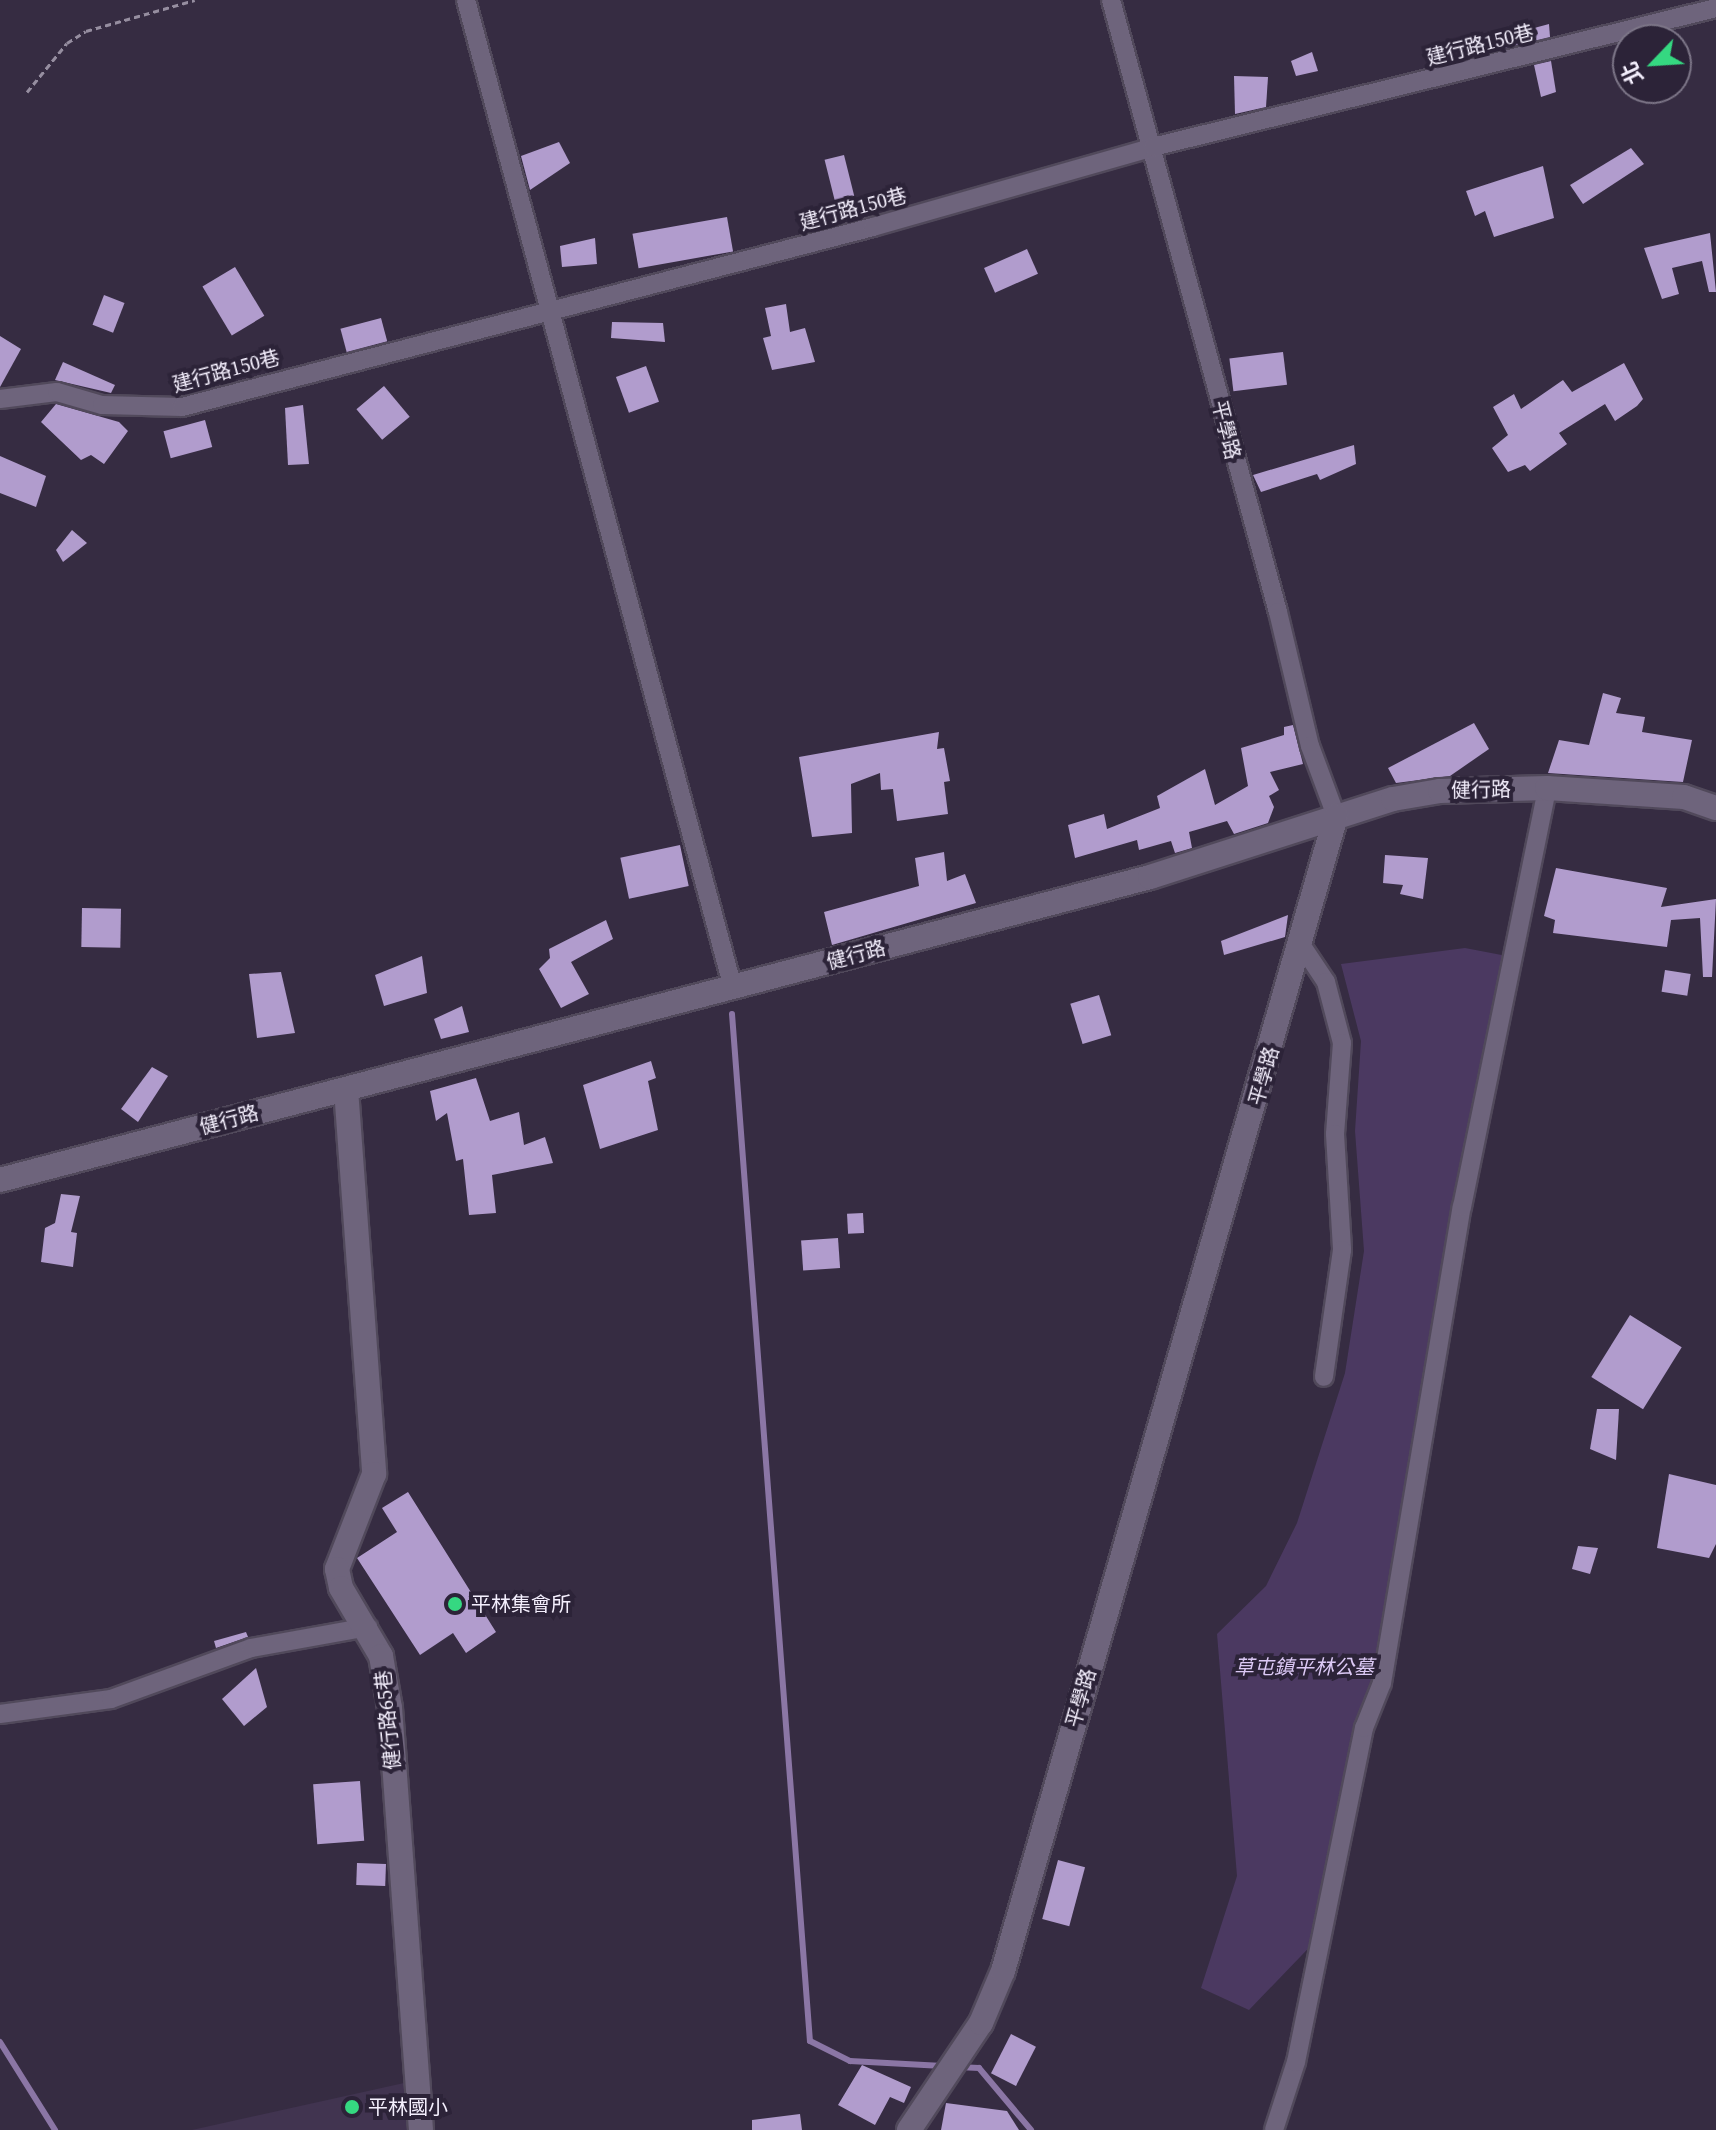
<!DOCTYPE html>
<html>
<head>
<meta charset="utf-8">
<style>
  body { margin:0 }
  #map { position:relative; width:1716px; height:2130px; overflow:hidden; background:#362c42; font-family:"Source Serif 4","Noto Sans TC",serif }
  div>[style] { position:absolute }
  [style*='--x'] { left:calc(var(--x)*1px); top:calc(var(--y)*1px); width:calc(var(--w)*1px); rotate:calc(var(--a)*1deg) }
  .built>* { inset:0; background:#413450 }
  .green>* { inset:0; background:#4b3961 }
  .stream>* { height:6px; margin:-3px; padding:0 3px; transform-origin:3px; border-radius:3px; background:#8b76a5 }
  .building>* { inset:0; background:#b19ccd; transform-origin:0 0 }
  .path>* { height:3px; margin-top:-1.5px; transform-origin:0; background:repeating-linear-gradient(90deg,#968ea0 0 6px,transparent 0 10px) }
  .roads { filter:drop-shadow(2px 0 #51495b) drop-shadow(-2px 0 #51495b) drop-shadow(0 2px #51495b) drop-shadow(0 -2px #51495b) }
  .street>* { height:18px; margin:-9px; padding:0 9px; transform-origin:9px; border-radius:9px; background:#6e647c }
  .secondary>* { height:24px; margin:-12px; padding:0 12px; transform-origin:12px; border-radius:12px; background:#6e647c }
  .dots>* { width:22px; height:22px; translate:-50% -50%; box-sizing:border-box; border:4px solid #2c2338; border-radius:50% }
  span { translate:-50% -50%; white-space:nowrap; text-align:center; line-height:1.15; -webkit-text-stroke:8px #2c2338; paint-order:stroke }
  .street-label { font-size:20px; color:#f4effd }
  .poi-label { font-size:20px; color:#f4effd }
  .left { translate:0 -50%; text-align:left }
  .park-label { font-size:20px; color:#dcc9f5; font-style:italic }
  .north { position:absolute; left:1612px; top:24px; width:80px; height:80px; box-sizing:border-box; background:#2c2338; border:2px solid #7c7587; border-radius:50%; rotate:245deg; font-size:22px; font-weight:700; line-height:32px; text-align:center; color:#f4effd }
  .north::after { content:''; display:block; margin:auto; width:28px; height:36px; background:#35d881; clip-path:polygon(50% 0,100% 100%,50% 72%,0 100%) }
</style>
</head>
<body>
<div id="map">
  <div class="built">
    <div style="clip-path:polygon(404px 2083px,407px 2130px,192px 2130px)"></div>
  </div>
  <div class="green">
    <div style="clip-path:polygon(1465px 948px,1512px 957px,1326px 1930px,1249px 2010px,1201px 1988px,1237px 1876px,1217px 1634px,1266px 1586px,1297px 1523px,1345px 1373px,1364px 1251px,1355px 1131px,1361px 1041px,1341px 964px)"></div>
  </div>
  <div class="stream">
    <div style="--x:732;--y:1014;--w:1030;--a:85.66"></div>
    <div style="--x:810;--y:2041;--w:45;--a:26.6"></div>
    <div style="--x:850;--y:2061;--w:93;--a:3.1"></div>
    <div style="--x:0;--y:2042;--w:104;--a:58"></div>
    <div style="--x:958;--y:2067;--w:21;--a:3"></div>
    <div style="--x:979;--y:2068;--w:81;--a:50"></div>
  </div>
  <div class="building">
    <div style="clip-path:polygon(1549px 24px,1550px 37px,1476px 55px,1474px 44px)"></div>
    <div style="clip-path:polygon(1312px 52px,1318px 71px,1296px 76px,1291px 61px)"></div>
    <div style="clip-path:polygon(1551px 61px,1556px 92px,1541px 97px,1534px 65px)"></div>
    <div style="clip-path:polygon(1234px 76px,1268px 77px,1266px 107px,1235px 114px)"></div>
    <div style="clip-path:polygon(559px 142px,570px 163px,530px 190px,521px 156px)"></div>
    <div style="clip-path:polygon(1631px 148px,1644px 164px,1583px 204px,1570px 185px)"></div>
    <div style="left:844px;top:155px;width:64px;height:20px;rotate:76deg"></div>
    <div style="clip-path:polygon(1543px 166px,1554px 218px,1494px 237px,1485px 211px,1475px 216px,1466px 191px)"></div>
    <div style="left:727px;top:217px;width:35px;height:96px;rotate:80deg"></div>
    <div style="clip-path:polygon(1710px 233px,1716px 292px,1709px 292px,1702px 261px,1672px 268px,1679px 294px,1662px 299px,1644px 248px)"></div>
    <div style="clip-path:polygon(595px 238px,597px 264px,562px 267px,560px 246px)"></div>
    <div style="left:1027px;top:249px;width:27px;height:47px;rotate:66deg"></div>
    <div style="left:235px;top:267px;width:57px;height:38px;rotate:59deg"></div>
    <div style="left:104px;top:295px;width:22px;height:32px;rotate:21deg"></div>
    <div style="clip-path:polygon(786px 304px,790px 332px,805px 328px,815px 362px,772px 370px,763px 338px,771px 336px,765px 308px)"></div>
    <div style="left:381px;top:318px;width:24px;height:42px;rotate:75deg"></div>
    <div style="clip-path:polygon(612px 322px,663px 323px,665px 342px,611px 338px)"></div>
    <div style="clip-path:polygon(0 336px,21px 349px,0 387px)"></div>
    <div style="left:1283px;top:352px;width:33px;height:54px;rotate:83deg"></div>
    <div style="clip-path:polygon(63px 362px,115px 385px,111px 393px,55px 380px)"></div>
    <div style="clip-path:polygon(1624px 363px,1643px 399px,1637px 406px,1615px 421px,1605px 404px,1559px 433px,1567px 444px,1530px 471px,1525px 465px,1508px 472px,1492px 448px,1508px 435px,1493px 407px,1514px 394px,1521px 409px,1563px 380px,1572px 392px)"></div>
    <div style="left:646px;top:366px;width:38px;height:32px;rotate:70deg"></div>
    <div style="left:384px;top:386px;width:40px;height:36px;rotate:50deg"></div>
    <div style="clip-path:polygon(56px 404px,119px 422px,128px 431px,104px 464px,91px 455px,81px 460px,41px 422px)"></div>
    <div style="clip-path:polygon(303px 405px,309px 464px,288px 465px,285px 408px)"></div>
    <div style="left:205px;top:420px;width:28px;height:43px;rotate:75deg"></div>
    <div style="clip-path:polygon(1354px 445px,1356px 464px,1320px 480px,1317px 474px,1261px 492px,1253px 475px)"></div>
    <div style="clip-path:polygon(0 456px,46px 476px,36px 507px,0 493px)"></div>
    <div style="clip-path:polygon(72px 530px,87px 543px,63px 562px,56px 550px)"></div>
    <div style="clip-path:polygon(1603px 693px,1621px 698px,1616px 713px,1645px 717px,1642px 732px,1692px 740px,1683px 782px,1548px 773px,1559px 740px,1589px 745px)"></div>
    <div style="clip-path:polygon(1474px 723px,1489px 749px,1450px 776px,1396px 783px,1388px 768px)"></div>
    <div style="clip-path:polygon(1293px 725px,1303px 764px,1270px 772px,1279px 790px,1269px 796px,1274px 807px,1268px 823px,1234px 834px,1227px 821px,1189px 832px,1192px 848px,1175px 853px,1171px 841px,1139px 850px,1137px 840px,1075px 858px,1068px 825px,1104px 814px,1107px 829px,1160px 808px,1157px 796px,1205px 769px,1215px 805px,1248px 786px,1241px 748px,1284px 735px,1284px 727px)"></div>
    <div style="clip-path:polygon(939px 732px,937px 749px,944px 748px,950px 781px,944px 782px,948px 814px,897px 821px,893px 789px,881px 790px,880px 773px,851px 784px,852px 833px,812px 837px,799px 757px)"></div>
    <div style="left:680px;top:845px;width:42px;height:61px;rotate:78deg"></div>
    <div style="clip-path:polygon(944px 852px,947px 881px,965px 874px,976px 903px,832px 945px,824px 912px,919px 886px,915px 858px)"></div>
    <div style="clip-path:polygon(1385px 855px,1428px 858px,1423px 899px,1400px 894px,1403px 885px,1383px 883px)"></div>
    <div style="clip-path:polygon(1556px 868px,1667px 888px,1661px 907px,1716px 899px,1712px 977px,1703px 977px,1700px 918px,1671px 920px,1667px 947px,1553px 933px,1555px 920px,1544px 916px)"></div>
    <div style="left:82px;top:908px;width:39px;height:39px;rotate:1deg"></div>
    <div style="clip-path:polygon(1288px 915px,1285px 937px,1224px 955px,1221px 941px)"></div>
    <div style="clip-path:polygon(606px 920px,613px 939px,571px 962px,589px 994px,561px 1008px,539px 969px,550px 958px,549px 949px)"></div>
    <div style="clip-path:polygon(422px 956px,427px 993px,384px 1006px,375px 975px)"></div>
    <div style="left:1665px;top:970px;width:26px;height:22px;rotate:9deg"></div>
    <div style="clip-path:polygon(281px 972px,295px 1033px,257px 1038px,249px 974px)"></div>
    <div style="left:1099px;top:995px;width:42px;height:30px;rotate:73deg"></div>
    <div style="clip-path:polygon(462px 1006px,469px 1032px,441px 1039px,434px 1019px)"></div>
    <div style="clip-path:polygon(651px 1061px,656px 1078px,648px 1081px,658px 1130px,600px 1149px,583px 1085px)"></div>
    <div style="clip-path:polygon(152px 1067px,168px 1076px,138px 1122px,121px 1109px)"></div>
    <div style="clip-path:polygon(476px 1078px,490px 1121px,519px 1112px,524px 1145px,545px 1137px,553px 1163px,492px 1175px,496px 1213px,469px 1215px,463px 1159px,456px 1161px,447px 1113px,436px 1121px,430px 1091px)"></div>
    <div style="clip-path:polygon(61px 1194px,80px 1196px,71px 1232px,77px 1233px,73px 1267px,41px 1262px,45px 1228px,55px 1223px)"></div>
    <div style="left:863px;top:1213px;width:20px;height:16px;rotate:87deg"></div>
    <div style="left:838px;top:1238px;width:30px;height:37px;rotate:86deg"></div>
    <div style="left:1630px;top:1315px;width:61px;height:73px;rotate:32deg"></div>
    <div style="clip-path:polygon(1597px 1409px,1619px 1409px,1616px 1460px,1590px 1449px)"></div>
    <div style="clip-path:polygon(1669px 1474px,1716px 1485px,1716px 1544px,1709px 1558px,1657px 1548px)"></div>
    <div style="clip-path:polygon(408px 1492px,496px 1632px,466px 1653px,453px 1633px,420px 1655px,357px 1558px,397px 1532px,382px 1508px)"></div>
    <div style="clip-path:polygon(1578px 1546px,1598px 1548px,1590px 1574px,1572px 1569px)"></div>
    <div style="clip-path:polygon(246px 1632px,248px 1637px,216px 1648px,214px 1641px)"></div>
    <div style="clip-path:polygon(256px 1668px,267px 1707px,244px 1726px,222px 1699px)"></div>
    <div style="left:360px;top:1781px;width:60px;height:47px;rotate:86deg"></div>
    <div style="left:1058px;top:1860px;width:28px;height:61px;rotate:15deg"></div>
    <div style="left:357px;top:1863px;width:29px;height:22px;rotate:2deg"></div>
    <div style="left:1011px;top:2034px;width:28px;height:44px;rotate:27deg"></div>
    <div style="clip-path:polygon(862px 2065px,911px 2087px,904px 2103px,890px 2097px,875px 2125px,838px 2105px)"></div>
    <div style="clip-path:polygon(946px 2103px,1007px 2111px,1019px 2130px,941px 2130px)"></div>
    <div style="clip-path:polygon(800px 2114px,802px 2130px,752px 2130px,752px 2120px)"></div>
  </div>
  <div class="path">
    <div style="--x:27;--y:92;--w:63;--a:-50.8"></div>
    <div style="--x:67;--y:43;--w:22;--a:-32"></div>
    <div style="--x:86;--y:31;--w:113;--a:-15.9"></div>
  </div>
  <div class="roads">
    <div class="street">
      <div style="--x:466;--y:0;--w:1023;--a:74.88"></div>
      <div style="--x:1111;--y:0;--w:634;--a:74.74"></div>
      <div style="--x:1278;--y:612;--w:138;--a:76.6"></div>
      <div style="--x:1310;--y:746;--w:75;--a:69.6"></div>
      <div style="--x:0;--y:399;--w:57;--a:-7"></div>
      <div style="--x:57;--y:392;--w:47;--a:16.1"></div>
      <div style="--x:102;--y:405;--w:80;--a:1.4"></div>
      <div style="--x:182;--y:407;--w:714;--a:-14.6"></div>
      <div style="--x:873;--y:227;--w:291;--a:-15.9"></div>
      <div style="--x:1153;--y:147;--w:580;--a:-13.87"></div>
      <div style="--x:1302;--y:946;--w:43;--a:56.3"></div>
      <div style="--x:1326;--y:982;--w:63;--a:75.3"></div>
      <div style="--x:1342;--y:1043;--w:91;--a:94.4"></div>
      <div style="--x:1335;--y:1134;--w:116;--a:86.5"></div>
      <div style="--x:1342;--y:1250;--w:128;--a:98.1"></div>
      <div style="--x:0;--y:1714;--w:112;--a:-7.7"></div>
      <div style="--x:111;--y:1699;--w:149;--a:-20"></div>
      <div style="--x:251;--y:1648;--w:119;--a:-10.2"></div>
      <div style="--x:1274;--y:2130;--w:71;--a:-72.1"></div>
      <div style="--x:1296;--y:2062;--w:341;--a:-78.5"></div>
      <div style="--x:1364;--y:1728;--w:48;--a:-68.2"></div>
      <div style="--x:1382;--y:1683;--w:483;--a:-80.5"></div>
      <div style="--x:1462;--y:1207;--w:428;--a:-78.5"></div>
    </div>
    <div class="secondary">
      <div style="--x:346;--y:1089;--w:386;--a:85.8"></div>
      <div style="--x:374;--y:1474;--w:102;--a:111.3"></div>
      <div style="--x:337;--y:1569;--w:19;--a:78"></div>
      <div style="--x:341;--y:1588;--w:79;--a:59.5"></div>
      <div style="--x:381;--y:1656;--w:53;--a:80.2"></div>
      <div style="--x:390;--y:1708;--w:423;--a:85.8"></div>
      <div style="--x:0;--y:1180;--w:1189;--a:-14.76"></div>
      <div style="--x:1150;--y:877;--w:255;--a:-17.8"></div>
      <div style="--x:1393;--y:799;--w:48;--a:-9.7"></div>
      <div style="--x:1440;--y:791;--w:107;--a:-1.6"></div>
      <div style="--x:1547;--y:788;--w:137;--a:3.8"></div>
      <div style="--x:1684;--y:797;--w:34;--a:19"></div>
      <div style="--x:909;--y:2130;--w:129;--a:-56.1"></div>
      <div style="--x:981;--y:2023;--w:56;--a:-67.1"></div>
      <div style="--x:1003;--y:1971;--w:1202;--a:-73.92"></div>
    </div>
  </div>
  <div class="dots">
    <div style="left:455px;top:1604px;background:#35d881"></div>
    <div style="left:352px;top:2107px;background:#35d881"></div>
  </div>
  <div class="street-label">
    <span style="left:1480px;top:45px;rotate:-14deg">建行路150巷</span>
    <span style="left:853px;top:209px;rotate:-15deg">建行路150巷</span>
    <span style="left:226px;top:371px;rotate:-15deg">建行路150巷</span>
    <span style="left:1226px;top:430px;rotate:76deg">平學路</span>
    <span style="left:1481px;top:790px;rotate:-1deg">健行路</span>
    <span style="left:856px;top:955px;rotate:-15deg">健行路</span>
    <span style="left:1264px;top:1076px;rotate:-74deg">平學路</span>
    <span style="left:229px;top:1120px;rotate:-15deg">健行路</span>
    <span style="left:1081px;top:1698px;rotate:-74deg">平學路</span>
    <span style="left:388px;top:1720px;rotate:-96deg">健行路65巷</span>
  </div>
  <div class="poi-label">
    <span class="left" style="left:471px;top:1604px">平林集會所</span>
    <span class="left" style="left:368px;top:2107px">平林國小</span>
  </div>
  <div class="park-label">
    <span style="left:1304px;top:1667px">草屯鎮平林公墓</span>
  </div>
  <div class="north">北</div>
</div>
</body>
</html>
